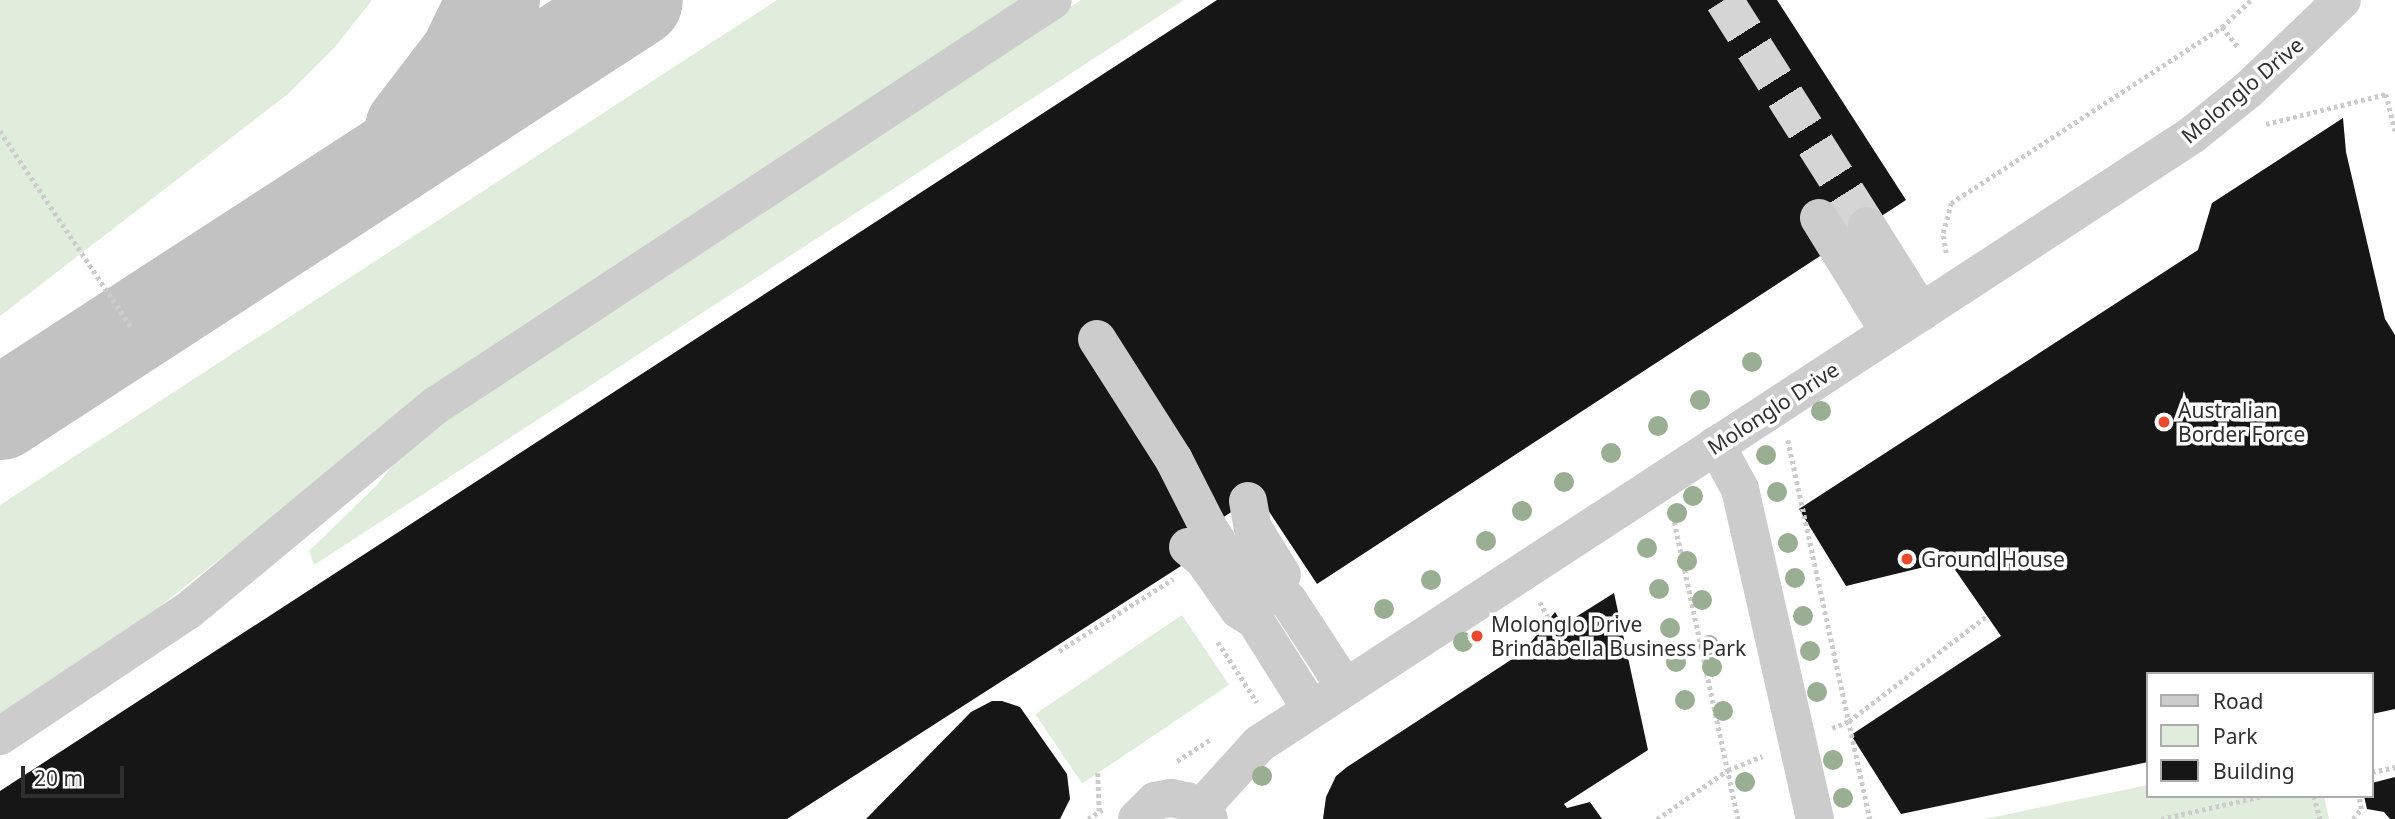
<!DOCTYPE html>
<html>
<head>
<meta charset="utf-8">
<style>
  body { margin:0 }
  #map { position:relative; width:2395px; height:819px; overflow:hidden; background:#fff; font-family:"Noto Sans",sans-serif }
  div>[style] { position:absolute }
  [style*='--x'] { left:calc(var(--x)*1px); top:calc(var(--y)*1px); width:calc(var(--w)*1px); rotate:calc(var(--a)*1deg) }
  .green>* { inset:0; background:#e1eddc; transform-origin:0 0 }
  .taxiway>* { height:93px; margin:-46.5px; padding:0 46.5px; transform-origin:46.5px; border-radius:46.5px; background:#c2c2c2 }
  .building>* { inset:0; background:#161616 }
  .minor-tunnel>* { height:38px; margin-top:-19px; transform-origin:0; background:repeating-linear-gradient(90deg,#d5d5d5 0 38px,transparent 0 57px) }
  .path>* { height:4.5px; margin-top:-2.25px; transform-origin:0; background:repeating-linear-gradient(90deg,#ccc 0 3.5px,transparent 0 7px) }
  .minor>* { height:38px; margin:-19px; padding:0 19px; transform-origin:19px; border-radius:19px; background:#ccc }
  .trees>* { width:20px; height:20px; margin:-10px; border-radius:50%; background:#9aae93 }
  .dots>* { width:19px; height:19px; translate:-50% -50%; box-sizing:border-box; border:4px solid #fff; border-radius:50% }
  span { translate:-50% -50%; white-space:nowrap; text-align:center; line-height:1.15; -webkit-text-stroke:7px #fff; paint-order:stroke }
  .street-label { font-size:21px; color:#2f2f2f }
  .poi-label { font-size:21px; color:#2f2f2f }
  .left { translate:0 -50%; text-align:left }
  .legend { position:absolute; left:2146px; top:672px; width:228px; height:126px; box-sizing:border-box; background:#fff; border:2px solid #acacac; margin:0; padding:9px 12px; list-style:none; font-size:21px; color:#2f2f2f }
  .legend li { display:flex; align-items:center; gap:14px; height:35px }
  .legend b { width:35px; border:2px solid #acacac }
  .scale { position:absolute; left:21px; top:766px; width:103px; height:32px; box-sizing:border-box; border:4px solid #2f2f2f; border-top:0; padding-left:9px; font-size:21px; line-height:24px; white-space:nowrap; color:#2f2f2f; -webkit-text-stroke:5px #fff; paint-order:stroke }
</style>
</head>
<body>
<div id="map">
  <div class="green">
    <div style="clip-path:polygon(0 0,372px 0,335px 47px,288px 94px,0 316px)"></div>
    <div style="clip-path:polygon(777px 0,1020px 0,286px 507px,149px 615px,0 715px,0 505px)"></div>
    <div style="clip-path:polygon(1081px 0,1184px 0,314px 565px,309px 551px,377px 485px,399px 457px,438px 427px,520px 369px)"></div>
    <div style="left:1182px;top:615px;width:84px;height:177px;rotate:56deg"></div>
    <div style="clip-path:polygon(2148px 785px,2148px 796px,2324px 796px,2329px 819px,1984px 819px)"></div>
  </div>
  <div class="taxiway">
    <div style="--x:411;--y:128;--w:91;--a:-52.6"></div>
    <div style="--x:466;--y:56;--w:62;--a:-64.3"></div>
    <div style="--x:0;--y:413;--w:758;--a:-33"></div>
  </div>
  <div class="building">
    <div style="clip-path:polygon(1217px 0,1777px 0,1906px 200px,1317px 584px,1258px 495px,1172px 550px,1181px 566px,787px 819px,0 819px,0 791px)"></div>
    <div style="clip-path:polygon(2343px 118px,2346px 152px,2385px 319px,2395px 335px,2395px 709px,2372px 714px,2372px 674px,2148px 674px,2148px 762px,1901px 814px,1851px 735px,2001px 636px,1949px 561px,1846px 586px,1799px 509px,2198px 250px,2212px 203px)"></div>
    <div style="clip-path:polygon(1614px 593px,1648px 750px,1564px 804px,1567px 808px,1590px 802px,1602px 819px,1323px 819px,1326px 797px,1336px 776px,1347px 767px,1523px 652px,1555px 612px,1563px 625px)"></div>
    <div style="clip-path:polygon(992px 701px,1002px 701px,1020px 707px,1067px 774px,1070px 799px,1060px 819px,866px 819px,971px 712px)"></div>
    <div style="clip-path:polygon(2395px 777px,2395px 819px,2390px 819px,2384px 812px,2367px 809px,2364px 796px,2372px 796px,2372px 783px)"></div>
  </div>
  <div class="minor-tunnel">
    <div style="--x:1724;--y:0;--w:267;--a:57.7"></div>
  </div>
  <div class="path">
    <div style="--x:2222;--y:27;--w:27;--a:51"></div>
    <div style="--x:2266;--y:124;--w:124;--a:-14"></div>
    <div style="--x:2386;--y:94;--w:38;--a:76"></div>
    <div style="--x:0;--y:131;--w:237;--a:56.2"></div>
    <div style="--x:1946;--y:253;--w:20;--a:-99"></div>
    <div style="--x:1943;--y:233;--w:31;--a:-75"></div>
    <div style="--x:1951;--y:203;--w:323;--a:-33"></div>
    <div style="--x:2222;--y:27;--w:40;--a:-43"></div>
    <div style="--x:1788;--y:440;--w:388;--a:77.8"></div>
    <div style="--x:1673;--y:515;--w:311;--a:77.9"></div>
    <div style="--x:1540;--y:602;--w:19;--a:62"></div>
    <div style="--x:1218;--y:642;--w:72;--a:57"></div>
    <div style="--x:1059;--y:651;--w:135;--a:-32.3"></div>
    <div style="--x:1832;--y:728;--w:18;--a:-22"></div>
    <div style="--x:1849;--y:721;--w:173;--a:-37.3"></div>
    <div style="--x:1177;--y:761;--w:40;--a:-32.9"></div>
    <div style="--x:2372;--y:772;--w:24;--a:-12"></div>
    <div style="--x:1098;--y:773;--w:38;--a:88"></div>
    <div style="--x:2314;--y:796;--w:24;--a:75"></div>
    <div style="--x:1088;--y:819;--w:17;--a:-33"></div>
    <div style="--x:1657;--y:819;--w:86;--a:-34.6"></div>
    <div style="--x:1728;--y:770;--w:37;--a:-22"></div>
    <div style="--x:2161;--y:819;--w:105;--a:-12.7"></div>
    <div style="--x:2353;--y:819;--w:13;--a:-51"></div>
    <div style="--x:2361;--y:809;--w:13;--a:-99"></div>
  </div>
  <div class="minor">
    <div style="--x:1819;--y:218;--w:134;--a:58.4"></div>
    <div style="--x:1867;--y:226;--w:102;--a:57.9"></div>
    <div style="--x:1097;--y:339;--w:143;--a:57.5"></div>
    <div style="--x:1174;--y:460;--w:75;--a:63.1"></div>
    <div style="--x:1208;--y:527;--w:87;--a:58.1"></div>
    <div style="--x:1254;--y:601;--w:19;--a:87"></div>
    <div style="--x:1716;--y:445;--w:50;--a:61.4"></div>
    <div style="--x:1740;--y:489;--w:338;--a:77.2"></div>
    <div style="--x:1248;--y:501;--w:27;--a:80"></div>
    <div style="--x:1253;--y:528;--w:55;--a:58.3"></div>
    <div style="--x:1188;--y:547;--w:19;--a:39"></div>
    <div style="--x:1203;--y:559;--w:62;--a:54.8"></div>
    <div style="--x:1239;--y:610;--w:19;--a:32"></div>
    <div style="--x:1255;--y:620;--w:105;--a:57.8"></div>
    <div style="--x:1248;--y:556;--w:40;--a:58"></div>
    <div style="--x:1269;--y:590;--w:21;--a:28"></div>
    <div style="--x:1288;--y:600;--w:104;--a:56.8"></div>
    <div style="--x:0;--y:736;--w:227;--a:-33.7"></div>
    <div style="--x:189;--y:610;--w:320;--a:-39.7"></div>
    <div style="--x:435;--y:406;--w:739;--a:-33.3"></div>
    <div style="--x:1200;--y:809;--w:88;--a:-47.8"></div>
    <div style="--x:1259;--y:744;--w:1114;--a:-33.13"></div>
    <div style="--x:2192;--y:135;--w:72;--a:-38.8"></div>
    <div style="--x:2248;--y:90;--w:130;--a:-43.8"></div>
    <div style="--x:1137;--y:819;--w:25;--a:-45"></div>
    <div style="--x:1155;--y:801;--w:16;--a:-11"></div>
    <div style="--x:1171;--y:798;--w:16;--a:11"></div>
    <div style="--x:1187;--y:801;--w:28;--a:39"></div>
  </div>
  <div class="trees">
    <div style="left:1752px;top:362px"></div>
    <div style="left:1700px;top:400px"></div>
    <div style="left:1821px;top:411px"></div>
    <div style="left:1658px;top:426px"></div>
    <div style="left:1611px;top:453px"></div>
    <div style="left:1766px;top:455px"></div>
    <div style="left:1564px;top:482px"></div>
    <div style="left:1777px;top:492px"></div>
    <div style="left:1693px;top:496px"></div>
    <div style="left:1522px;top:511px"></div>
    <div style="left:1677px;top:513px"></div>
    <div style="left:1486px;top:541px"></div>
    <div style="left:1788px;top:543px"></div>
    <div style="left:1647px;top:548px"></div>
    <div style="left:1687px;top:561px"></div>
    <div style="left:1795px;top:578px"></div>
    <div style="left:1431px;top:580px"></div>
    <div style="left:1659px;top:589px"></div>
    <div style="left:1702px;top:600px"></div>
    <div style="left:1384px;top:609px"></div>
    <div style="left:1803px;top:616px"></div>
    <div style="left:1670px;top:628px"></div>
    <div style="left:1463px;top:642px"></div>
    <div style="left:1709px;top:645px"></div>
    <div style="left:1810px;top:651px"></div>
    <div style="left:1676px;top:662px"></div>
    <div style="left:1712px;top:667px"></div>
    <div style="left:1817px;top:692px"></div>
    <div style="left:1685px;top:700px"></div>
    <div style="left:1723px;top:711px"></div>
    <div style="left:1833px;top:760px"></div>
    <div style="left:1262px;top:776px"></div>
    <div style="left:1745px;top:782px"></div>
    <div style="left:1843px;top:798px"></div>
  </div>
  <div class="dots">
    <div style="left:2164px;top:422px;background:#ea492d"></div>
    <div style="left:1907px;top:559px;background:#ea492d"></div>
    <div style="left:1477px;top:636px;background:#ea492d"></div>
  </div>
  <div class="street-label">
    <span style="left:2242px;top:90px;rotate:-40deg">Molonglo Drive</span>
    <span style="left:1773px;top:408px;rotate:-33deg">Molonglo Drive</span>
  </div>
  <div class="poi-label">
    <span class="left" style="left:2178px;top:422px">Australian<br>Border Force</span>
    <span class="left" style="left:1921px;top:559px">Ground House</span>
    <span class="left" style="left:1491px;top:636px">Molonglo Drive<br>Brindabella Business Park</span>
  </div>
  <ul class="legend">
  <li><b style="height:9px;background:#ccc"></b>Road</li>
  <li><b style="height:19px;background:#e1eddc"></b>Park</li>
  <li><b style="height:19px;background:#161616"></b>Building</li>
  </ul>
  <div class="scale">20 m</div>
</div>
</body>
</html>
